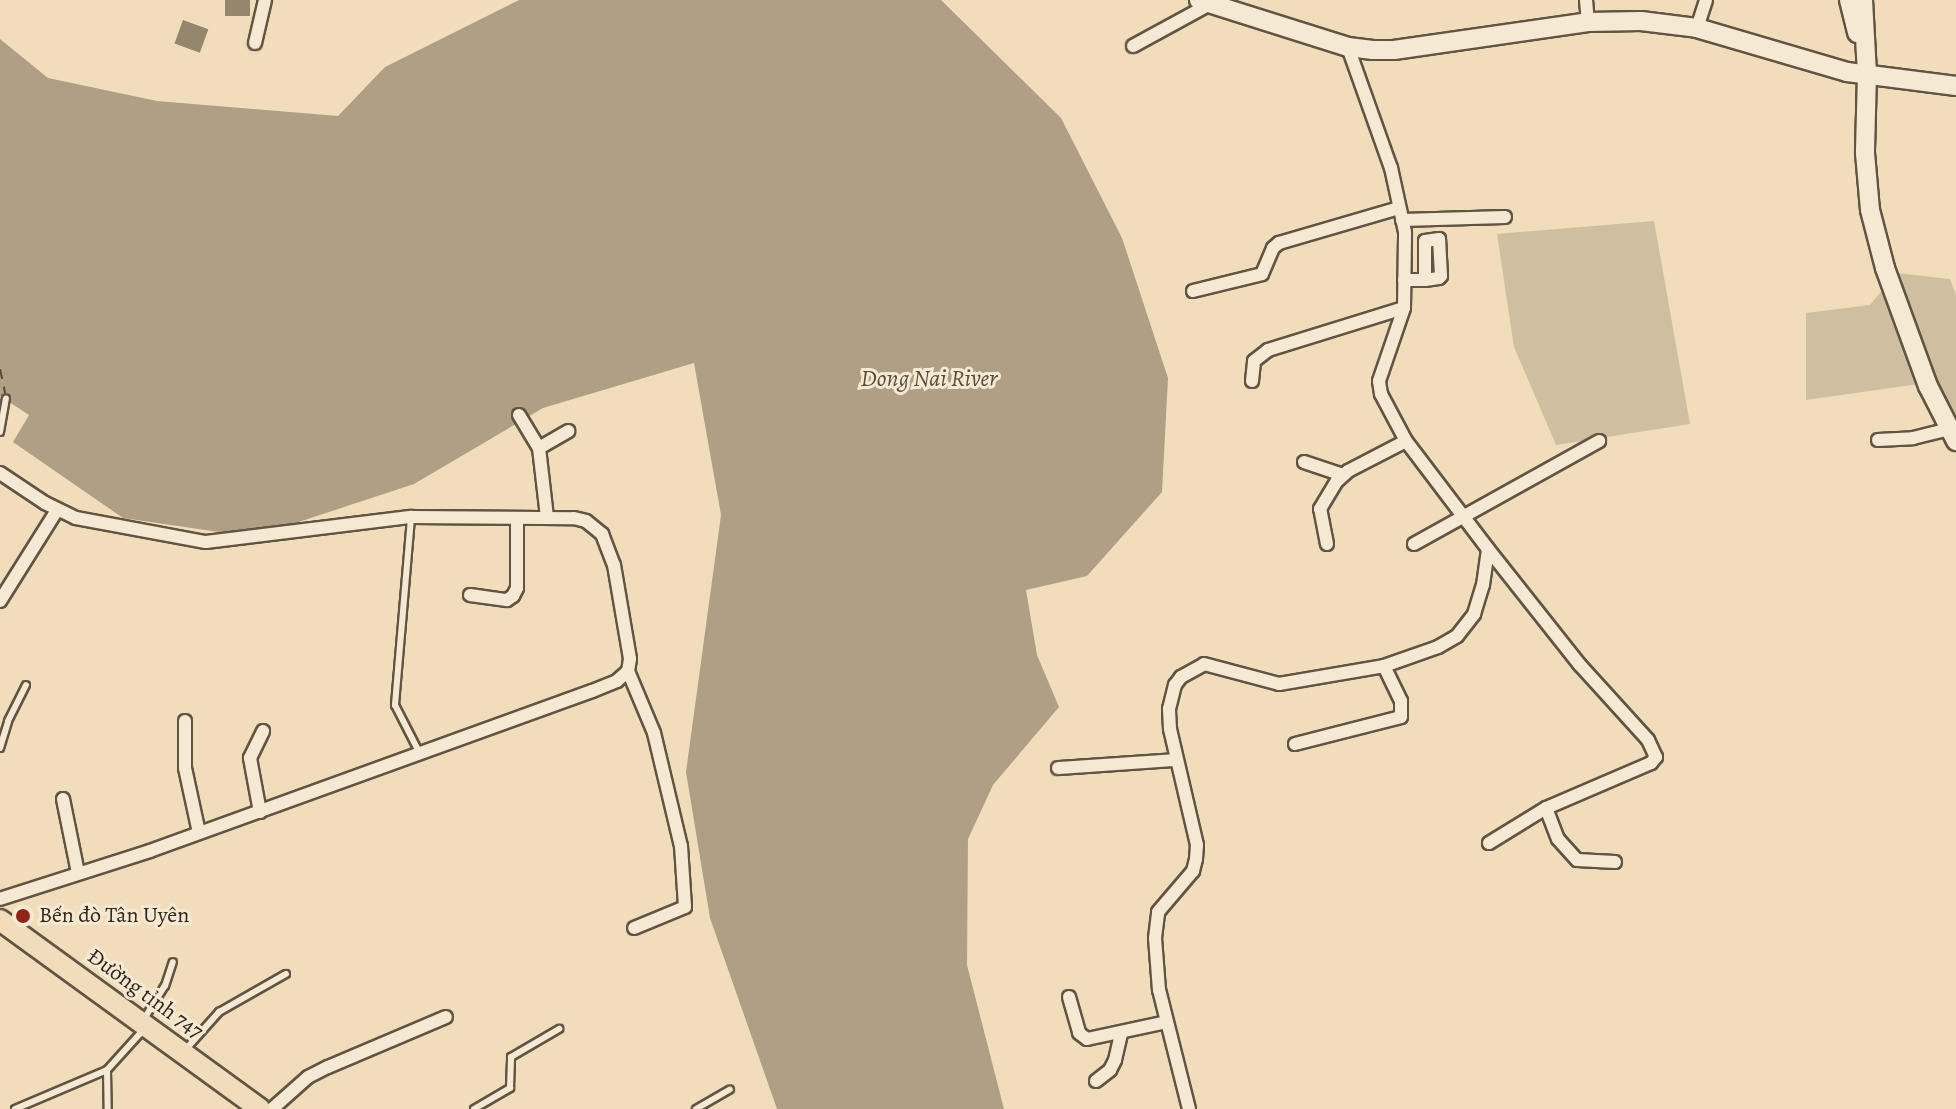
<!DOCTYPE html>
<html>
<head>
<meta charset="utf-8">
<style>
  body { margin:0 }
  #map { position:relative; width:1956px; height:1109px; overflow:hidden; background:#f1ddbb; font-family:Alegreya,serif }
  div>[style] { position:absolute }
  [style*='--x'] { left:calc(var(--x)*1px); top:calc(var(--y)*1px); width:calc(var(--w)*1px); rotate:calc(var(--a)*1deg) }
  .green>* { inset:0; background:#d0bea0 }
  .water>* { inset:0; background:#b09f84 }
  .ferry>* { height:2px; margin-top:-1px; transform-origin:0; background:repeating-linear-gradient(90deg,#574b3a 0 10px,transparent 0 18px) }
  .building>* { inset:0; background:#95866e; transform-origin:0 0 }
  .roads { filter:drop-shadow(2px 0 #615442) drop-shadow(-2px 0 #615442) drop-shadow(0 2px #615442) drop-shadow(0 -2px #615442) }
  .lane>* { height:6px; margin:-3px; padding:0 3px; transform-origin:3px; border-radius:3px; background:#f6e9d3 }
  .street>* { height:12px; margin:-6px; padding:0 6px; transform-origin:6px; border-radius:6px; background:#f6e9d3 }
  .secondary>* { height:18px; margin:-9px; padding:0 9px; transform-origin:9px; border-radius:9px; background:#f6e9d3 }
  .primary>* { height:20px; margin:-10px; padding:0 10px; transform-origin:10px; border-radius:10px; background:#f1ddbb }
  .dots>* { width:22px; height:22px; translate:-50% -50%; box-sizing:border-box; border:4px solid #f6e9d3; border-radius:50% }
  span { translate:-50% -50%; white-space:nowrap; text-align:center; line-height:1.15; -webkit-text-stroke:6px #f6e9d3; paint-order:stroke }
  .poi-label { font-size:22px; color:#31271a }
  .left { translate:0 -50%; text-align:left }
  .street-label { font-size:22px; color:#31271a }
  .water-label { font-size:24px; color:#574b3a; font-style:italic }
</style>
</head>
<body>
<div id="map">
  <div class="green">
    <div style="clip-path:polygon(1654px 221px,1690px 424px,1556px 445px,1514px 347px,1497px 234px)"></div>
    <div style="clip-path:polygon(1897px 273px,1950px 279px,1956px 295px,1956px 414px,1928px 410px,1919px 384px,1806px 400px,1806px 313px,1870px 305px)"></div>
  </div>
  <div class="water">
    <div style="clip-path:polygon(519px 0,941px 0,1061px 118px,1122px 238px,1168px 378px,1162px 492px,1087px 576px,1026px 590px,1037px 655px,1059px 707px,993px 785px,968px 839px,967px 965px,1004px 1109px,777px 1109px,710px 918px,686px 772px,721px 515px,694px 363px,543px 408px,414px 484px,253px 537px,123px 518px,13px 442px,29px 415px,0 396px,0 39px,48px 78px,157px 101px,338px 116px,385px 67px)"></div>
  </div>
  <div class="ferry">
    <div style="--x:0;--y:369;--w:30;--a:78"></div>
  </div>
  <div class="building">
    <div style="left:225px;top:0;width:25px;height:16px"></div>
    <div style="left:183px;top:20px;width:27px;height:25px;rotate:20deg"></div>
  </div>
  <div class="roads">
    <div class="lane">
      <div style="--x:0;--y:432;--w:34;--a:-80"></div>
      <div style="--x:411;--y:518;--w:188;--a:94.9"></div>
      <div style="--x:395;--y:705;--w:53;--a:62.9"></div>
      <div style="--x:0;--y:748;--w:28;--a:-73"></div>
      <div style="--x:8;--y:721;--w:40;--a:-63.4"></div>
      <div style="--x:144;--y:1019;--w:39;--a:-58"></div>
      <div style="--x:165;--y:986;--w:25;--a:-72"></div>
      <div style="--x:186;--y:1049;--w:50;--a:-48.3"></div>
      <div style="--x:219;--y:1012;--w:77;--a:-29.6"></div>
      <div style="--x:107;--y:1070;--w:39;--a:89"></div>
      <div style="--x:15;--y:1109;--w:100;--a:-23"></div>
      <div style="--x:107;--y:1070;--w:57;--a:-47.9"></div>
      <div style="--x:474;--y:1109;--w:42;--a:-30.3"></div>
      <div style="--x:510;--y:1088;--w:31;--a:-88"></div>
      <div style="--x:511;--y:1057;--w:56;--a:-30.3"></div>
      <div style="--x:696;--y:1109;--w:39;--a:-30"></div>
    </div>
    <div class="street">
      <div style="--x:1586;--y:0;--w:22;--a:85"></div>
      <div style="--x:1697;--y:28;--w:29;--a:-72"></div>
      <div style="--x:255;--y:43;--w:44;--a:-76.9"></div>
      <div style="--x:1133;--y:46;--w:88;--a:-28.6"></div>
      <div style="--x:1402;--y:220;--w:103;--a:-1.7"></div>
      <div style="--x:1404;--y:280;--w:21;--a:0"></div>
      <div style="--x:1425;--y:280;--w:14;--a:-8"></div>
      <div style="--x:1439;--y:278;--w:3;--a:-45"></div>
      <div style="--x:1441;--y:276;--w:37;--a:-93"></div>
      <div style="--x:1439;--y:239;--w:14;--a:172"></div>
      <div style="--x:1425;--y:241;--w:39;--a:90"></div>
      <div style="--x:1193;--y:291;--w:71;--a:-13.8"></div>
      <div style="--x:1262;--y:274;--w:28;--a:-67"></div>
      <div style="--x:1273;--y:248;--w:8;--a:-40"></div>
      <div style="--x:1279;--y:243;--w:125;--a:-16.3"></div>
      <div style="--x:1252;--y:381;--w:20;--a:-84"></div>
      <div style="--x:1254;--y:361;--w:18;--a:-38"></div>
      <div style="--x:1268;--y:350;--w:142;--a:-17.2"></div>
      <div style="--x:519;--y:415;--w:39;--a:59"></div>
      <div style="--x:539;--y:448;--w:69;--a:83.4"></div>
      <div style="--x:1878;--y:440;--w:35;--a:-3"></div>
      <div style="--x:1913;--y:438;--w:38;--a:-14"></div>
      <div style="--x:539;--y:448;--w:34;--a:-30"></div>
      <div style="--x:1304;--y:462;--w:41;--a:18.4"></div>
      <div style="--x:0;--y:473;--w:54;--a:33.7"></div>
      <div style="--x:45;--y:503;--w:34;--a:26"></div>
      <div style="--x:76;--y:518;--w:132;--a:10.5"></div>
      <div style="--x:206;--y:542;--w:207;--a:-7"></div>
      <div style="--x:411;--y:517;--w:163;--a:0.4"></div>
      <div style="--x:574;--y:518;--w:12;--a:14"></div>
      <div style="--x:586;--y:521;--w:21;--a:39"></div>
      <div style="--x:602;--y:534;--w:33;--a:69"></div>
      <div style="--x:614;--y:565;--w:95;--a:80.3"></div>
      <div style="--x:630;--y:659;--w:12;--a:99"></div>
      <div style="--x:628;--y:671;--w:15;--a:138"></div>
      <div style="--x:617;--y:681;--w:27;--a:158"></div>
      <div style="--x:592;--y:691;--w:470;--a:160.1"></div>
      <div style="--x:150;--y:851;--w:157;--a:162.3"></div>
      <div style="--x:1327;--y:544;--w:36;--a:-101"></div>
      <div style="--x:1320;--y:509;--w:33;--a:-59"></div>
      <div style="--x:1337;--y:481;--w:15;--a:-42"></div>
      <div style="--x:1348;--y:471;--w:65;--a:-27.3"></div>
      <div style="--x:1414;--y:544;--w:212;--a:-29.1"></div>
      <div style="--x:1488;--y:549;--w:148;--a:51.6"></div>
      <div style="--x:1580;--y:665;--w:101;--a:47.8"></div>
      <div style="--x:1648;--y:740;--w:19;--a:65"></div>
      <div style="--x:1656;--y:757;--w:8;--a:130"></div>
      <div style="--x:1651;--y:763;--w:114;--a:156.8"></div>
      <div style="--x:1546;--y:808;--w:67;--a:148.4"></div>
      <div style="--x:470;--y:595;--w:37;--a:8"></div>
      <div style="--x:507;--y:600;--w:7;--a:-34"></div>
      <div style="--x:513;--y:596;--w:9;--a:-63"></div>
      <div style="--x:517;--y:588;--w:70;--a:-90"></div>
      <div style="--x:0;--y:601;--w:107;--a:-57.9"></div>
      <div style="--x:628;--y:671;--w:67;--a:67.2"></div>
      <div style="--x:654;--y:733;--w:116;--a:76.6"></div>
      <div style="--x:681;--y:846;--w:61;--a:86.2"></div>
      <div style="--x:685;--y:907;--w:55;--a:157.6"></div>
      <div style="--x:185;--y:721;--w:47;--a:90"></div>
      <div style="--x:185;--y:768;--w:66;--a:77.8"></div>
      <div style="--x:1295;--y:744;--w:109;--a:-14.3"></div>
      <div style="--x:1401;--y:717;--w:16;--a:-90"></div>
      <div style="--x:1401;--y:701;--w:39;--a:-116"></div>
      <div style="--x:1058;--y:768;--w:117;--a:-3.9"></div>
      <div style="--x:63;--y:799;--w:76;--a:78.5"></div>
      <div style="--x:1546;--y:808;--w:33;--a:69"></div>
      <div style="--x:1558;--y:839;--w:28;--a:48"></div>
      <div style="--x:1577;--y:860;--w:38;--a:3"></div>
      <div style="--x:260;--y:812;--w:55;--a:-100.5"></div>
      <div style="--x:250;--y:758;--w:30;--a:-64"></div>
      <div style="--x:1069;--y:997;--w:37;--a:74"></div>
      <div style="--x:1079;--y:1033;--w:10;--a:37"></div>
      <div style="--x:1087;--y:1039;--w:81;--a:-12.1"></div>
      <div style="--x:1096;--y:1081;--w:18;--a:-38"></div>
      <div style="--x:1110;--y:1070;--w:11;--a:-63"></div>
      <div style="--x:1115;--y:1060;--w:28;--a:-77"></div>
      <div style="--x:272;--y:1109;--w:48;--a:-41.6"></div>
      <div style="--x:308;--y:1077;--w:22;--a:-27"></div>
      <div style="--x:328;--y:1067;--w:128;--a:-23"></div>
      <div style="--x:1189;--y:1109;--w:123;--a:-104.1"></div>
      <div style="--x:1159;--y:990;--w:52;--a:-94.4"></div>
      <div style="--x:1155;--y:938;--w:26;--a:-83"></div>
      <div style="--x:1158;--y:912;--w:54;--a:-49.5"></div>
      <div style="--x:1193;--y:871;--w:12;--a:-76"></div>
      <div style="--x:1196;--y:859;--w:14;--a:-86"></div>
      <div style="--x:1197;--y:845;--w:119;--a:-103.1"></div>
      <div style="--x:1170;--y:729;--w:20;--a:-93"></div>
      <div style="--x:1169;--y:709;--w:25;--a:-76"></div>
      <div style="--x:1175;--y:685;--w:10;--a:-53"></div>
      <div style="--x:1181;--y:677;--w:26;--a:-29"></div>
      <div style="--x:1204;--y:664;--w:78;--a:14.9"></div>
      <div style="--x:1279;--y:684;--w:107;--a:-9.7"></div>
      <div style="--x:1384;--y:666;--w:57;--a:-19.4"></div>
      <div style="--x:1438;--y:647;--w:22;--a:-30"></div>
      <div style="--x:1457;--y:636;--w:28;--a:-52"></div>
      <div style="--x:1474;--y:614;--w:30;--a:-73"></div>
      <div style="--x:1483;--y:585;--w:36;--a:-82"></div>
      <div style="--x:1488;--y:549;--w:136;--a:-127.2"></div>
      <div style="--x:1406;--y:441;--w:53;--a:-118"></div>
      <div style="--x:1381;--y:394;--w:13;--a:-99"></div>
      <div style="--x:1379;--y:381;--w:77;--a:-71.1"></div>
      <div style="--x:1404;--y:308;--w:76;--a:-89.2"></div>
      <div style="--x:1405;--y:232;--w:66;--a:-102.3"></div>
      <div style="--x:1391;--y:168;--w:128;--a:-109.6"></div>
    </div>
    <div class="secondary">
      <div style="--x:1199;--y:0;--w:156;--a:17.5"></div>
      <div style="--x:1348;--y:47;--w:25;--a:7"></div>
      <div style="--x:1373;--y:50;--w:21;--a:0"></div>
      <div style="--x:1394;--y:50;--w:196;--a:-8.2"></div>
      <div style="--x:1588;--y:22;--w:53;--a:-1.1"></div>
      <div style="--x:1641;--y:21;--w:56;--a:7.1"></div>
      <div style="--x:1697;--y:28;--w:156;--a:16.3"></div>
      <div style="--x:1847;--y:72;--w:110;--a:7.3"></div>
      <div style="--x:1849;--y:0;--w:34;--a:76"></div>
      <div style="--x:1863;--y:0;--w:74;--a:86.9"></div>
      <div style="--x:1867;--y:74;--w:79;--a:91.5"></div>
      <div style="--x:1865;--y:153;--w:57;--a:85"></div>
      <div style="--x:1870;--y:210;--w:60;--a:75.5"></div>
      <div style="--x:1885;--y:268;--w:126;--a:70"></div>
      <div style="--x:1928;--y:386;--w:62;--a:63"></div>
    </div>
    <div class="primary">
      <div style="--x:0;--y:920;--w:321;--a:36"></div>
    </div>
  </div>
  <div class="dots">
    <div style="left:23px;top:916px;background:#8f2418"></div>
  </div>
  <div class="poi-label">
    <span class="left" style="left:39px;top:916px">Bến đò Tân Uyên</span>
  </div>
  <div class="street-label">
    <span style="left:145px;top:994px;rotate:36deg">Đường tỉnh 747</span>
  </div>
  <div class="water-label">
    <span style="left:929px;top:379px">Dong Nai River</span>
  </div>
</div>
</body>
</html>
